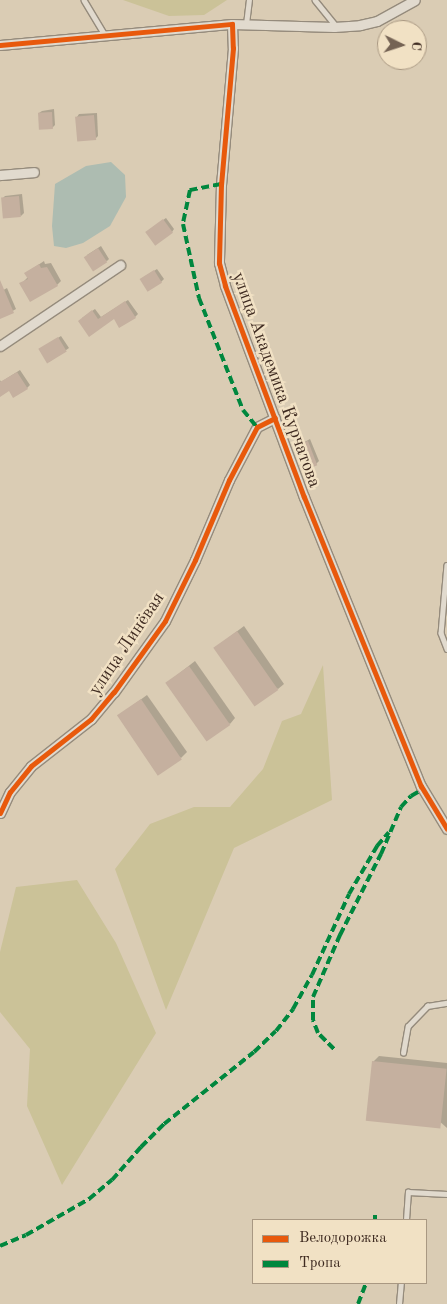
<!DOCTYPE html>
<html>
<head>
<meta charset="utf-8">
<style>
  body { margin:0 }
  #map { position:relative; width:447px; height:1304px; overflow:hidden; background:#daccb4; font-family:"Old Standard TT",serif }
  div>[style] { position:absolute }
  [style*='--x'] { left:calc(var(--x)*1px); top:calc(var(--y)*1px); width:calc(var(--w)*1px); rotate:calc(var(--a)*1deg) }
  .green>* { inset:0; background:#cbc298 }
  .water>* { inset:0; background:#adbcb1 }
  .shadow>* { inset:0; background:#0003 }
  .building>* { inset:0; background:#c5b09f; transform-origin:0 0 }
  .roads { filter:drop-shadow(1px 0 #958b7c) drop-shadow(-1px 0 #958b7c) drop-shadow(0 1px #958b7c) drop-shadow(0 -1px #958b7c) }
  .lane>* { height:4.5px; margin:-2.25px; padding:0 2.25px; transform-origin:2.25px; border-radius:2.25px; background:#e1dace }
  .street>* { height:9px; margin:-4.5px; padding:0 4.5px; transform-origin:4.5px; border-radius:4.5px; background:#e1dace }
  .quiet>* { height:4px; margin-top:-2px; transform-origin:0; background:repeating-linear-gradient(90deg,#00873e 0 8px,transparent 0 12px) }
  .cycleway>* { height:5px; margin:-2.5px; padding:0 2.5px; transform-origin:2.5px; border-radius:2.5px; background:#e8590c }
  span { translate:-50% -50%; white-space:nowrap; text-align:center; line-height:1.15; -webkit-text-stroke:5px #f1e1c4; paint-order:stroke }
  .street-label { font-size:18px; color:#3e2a20 }
  .legend { position:absolute; left:252px; top:1219px; width:175px; height:65px; box-sizing:border-box; background:#f1e1c4; border:1px solid #a99882; margin:0; padding:6px 9px; list-style:none; font-size:15px; color:#3e2a20 }
  .legend li { display:flex; align-items:center; gap:10px; height:25px }
  .legend b { width:25px; border:1px solid #a99882 }
  .north { position:absolute; left:377px; top:20px; width:50px; height:50px; box-sizing:border-box; background:#f1e1c4; border:1px solid #a99882; border-radius:50%; rotate:94deg; font-size:14px; font-weight:700; line-height:20px; text-align:center; color:#3e2a20 }
  .north::after { content:''; display:block; margin:auto; width:18px; height:22px; background:#756354; clip-path:polygon(50% 0,100% 100%,50% 72%,0 100%) }
</style>
</head>
<body>
<div id="map">
  <div class="green">
    <div style="clip-path:polygon(123px 0,227px 0,204px 15px,169px 16px)"></div>
    <div style="clip-path:polygon(323px 665px,332px 800px,234px 848px,166px 1010px,115px 869px,150px 824px,194px 807px,230px 807px,263px 769px,282px 721px,301px 714px)"></div>
    <div style="clip-path:polygon(77px 880px,116px 943px,156px 1033px,62px 1185px,27px 1106px,30px 1049px,0 1012px,0 952px,16px 887px)"></div>
  </div>
  <div class="water">
    <div style="clip-path:polygon(111px 162px,125px 175px,126px 197px,110px 226px,83px 243px,66px 248px,54px 246px,52px 226px,55px 184px,86px 166px)"></div>
  </div>
  <div class="shadow">
    <div style="clip-path:polygon(54px 109px,55px 125px,52px 128px,39px 113px,42px 111px)"></div>
    <div style="clip-path:polygon(97px 113px,98px 136px,96px 138px,77px 117px,79px 114px)"></div>
    <div style="clip-path:polygon(22px 194px,24px 213px,21px 216px,2px 199px,5px 196px)"></div>
    <div style="clip-path:polygon(166px 218px,174px 229px,172px 232px,149px 230px)"></div>
    <div style="clip-path:polygon(101px 246px,109px 259px,107px 261px,87px 255px)"></div>
    <div style="clip-path:polygon(44px 261px,45px 264px,51px 263px,61px 281px,57px 285px,21px 284px,28px 277px,26px 273px)"></div>
    <div style="clip-path:polygon(157px 269px,164px 279px,161px 282px,144px 277px)"></div>
    <div style="clip-path:polygon(7px 288px,16px 309px,0 318px,0 292px)"></div>
    <div style="clip-path:polygon(128px 300px,138px 314px,135px 317px,114px 318px,89px 335px,82px 318px,95px 309px,101px 317px)"></div>
    <div style="clip-path:polygon(61px 336px,69px 348px,49px 362px,43px 347px)"></div>
    <div style="clip-path:polygon(20px 370px,30px 385px,27px 388px,9px 389px,0 396px,0 380px,1px 382px)"></div>
    <div style="clip-path:polygon(310px 439px,319px 461px,316px 464px,301px 444px)"></div>
    <div style="clip-path:polygon(244px 626px,284px 684px,278px 689px,215px 648px)"></div>
    <div style="clip-path:polygon(195px 661px,235px 718px,230px 724px,167px 683px)"></div>
    <div style="clip-path:polygon(147px 695px,187px 752px,181px 758px,118px 716px)"></div>
    <div style="clip-path:polygon(379px 1056px,447px 1063px,447px 1128px,373px 1062px)"></div>
  </div>
  <div class="building">
    <div style="left:52px;top:112px;width:17px;height:14px;rotate:87deg"></div>
    <div style="left:94px;top:115px;width:25px;height:19px;rotate:85deg"></div>
    <div style="left:19px;top:196px;width:21px;height:18px;rotate:85deg"></div>
    <div style="left:163px;top:219px;width:17px;height:22px;rotate:54deg"></div>
    <div style="left:98px;top:248px;width:17px;height:17px;rotate:57deg"></div>
    <div style="clip-path:polygon(39px 264px,41px 268px,47px 267px,58px 286px,30px 302px,19px 283px,28px 279px,24px 273px)"></div>
    <div style="left:154px;top:270px;width:15px;height:17px;rotate:58deg"></div>
    <div style="clip-path:polygon(0 280px,14px 313px,0 319px)"></div>
    <div style="clip-path:polygon(125px 301px,136px 318px,119px 328px,114px 319px,89px 337px,78px 321px,92px 310px,98px 319px)"></div>
    <div style="left:58px;top:337px;width:17px;height:23px;rotate:59deg"></div>
    <div style="clip-path:polygon(17px 372px,28px 389px,13px 398px,9px 391px,0 397px,0 382px)"></div>
    <div style="left:308px;top:441px;width:26px;height:9px;rotate:69deg"></div>
    <div style="left:237px;top:631px;width:72px;height:29px;rotate:55deg"></div>
    <div style="left:189px;top:666px;width:72px;height:29px;rotate:55deg"></div>
    <div style="left:141px;top:699px;width:73px;height:29px;rotate:56deg"></div>
    <div style="left:372px;top:1061px;width:75px;height:60px;rotate:6deg"></div>
  </div>
  <div class="roads">
    <div class="lane">
      <div style="--x:84;--y:0;--w:41;--a:59"></div>
      <div style="--x:315;--y:0;--w:33;--a:51"></div>
      <div style="--x:246;--y:24;--w:24;--a:-83"></div>
      <div style="--x:447;--y:565;--w:68;--a:95"></div>
      <div style="--x:441;--y:633;--w:17;--a:69"></div>
      <div style="--x:403;--y:1053;--w:27;--a:-80"></div>
      <div style="--x:408;--y:1026;--w:28;--a:-46"></div>
      <div style="--x:427;--y:1006;--w:20;--a:-9"></div>
      <div style="--x:406;--y:1220;--w:28;--a:-86"></div>
      <div style="--x:408;--y:1192;--w:39;--a:3"></div>
      <div style="--x:399;--y:1304;--w:21;--a:-85"></div>
    </div>
    <div class="street">
      <div style="--x:232;--y:24;--w:102;--a:1.7"></div>
      <div style="--x:334;--y:27;--w:26;--a:-4"></div>
      <div style="--x:360;--y:25;--w:17;--a:-13"></div>
      <div style="--x:377;--y:21;--w:43;--a:-28.9"></div>
      <div style="--x:0;--y:45;--w:233;--a:-5.2"></div>
      <div style="--x:232;--y:24;--w:24;--a:88"></div>
      <div style="--x:233;--y:48;--w:137;--a:95"></div>
      <div style="--x:221;--y:184;--w:79;--a:91.5"></div>
      <div style="--x:219;--y:263;--w:24;--a:75"></div>
      <div style="--x:225;--y:286;--w:225;--a:69.5"></div>
      <div style="--x:304;--y:497;--w:312;--a:68"></div>
      <div style="--x:421;--y:786;--w:50;--a:58.8"></div>
      <div style="--x:0;--y:175;--w:34;--a:-5"></div>
      <div style="--x:0;--y:346;--w:145;--a:-34"></div>
      <div style="--x:0;--y:813;--w:23;--a:-65"></div>
      <div style="--x:10;--y:792;--w:33;--a:-51"></div>
      <div style="--x:31;--y:766;--w:76;--a:-38.1"></div>
      <div style="--x:91;--y:719;--w:35;--a:-50"></div>
      <div style="--x:114;--y:692;--w:87;--a:-54.3"></div>
      <div style="--x:165;--y:621;--w:68;--a:-63.8"></div>
      <div style="--x:195;--y:560;--w:87;--a:-67"></div>
      <div style="--x:229;--y:480;--w:60;--a:-62.2"></div>
      <div style="--x:257;--y:427;--w:20;--a:-27"></div>
    </div>
  </div>
  <div class="quiet">
    <div style="--x:221;--y:184;--w:32;--a:169"></div>
    <div style="--x:190;--y:190;--w:35;--a:102"></div>
    <div style="--x:183;--y:224;--w:76;--a:77.8"></div>
    <div style="--x:199;--y:298;--w:120;--a:68.6"></div>
    <div style="--x:243;--y:410;--w:22;--a:51"></div>
    <div style="--x:334;--y:1049;--w:23;--a:-135"></div>
    <div style="--x:318;--y:1033;--w:14;--a:-111"></div>
    <div style="--x:313;--y:1020;--w:23;--a:-90"></div>
    <div style="--x:313;--y:997;--w:68;--a:-66.5"></div>
    <div style="--x:340;--y:935;--w:91;--a:-63.2"></div>
    <div style="--x:381;--y:854;--w:51;--a:-66.9"></div>
    <div style="--x:401;--y:807;--w:15;--a:-48"></div>
    <div style="--x:411;--y:796;--w:14;--a:-30"></div>
    <div style="--x:375;--y:1220;--w:5;--a:-90"></div>
    <div style="--x:0;--y:1246;--w:28;--a:-23"></div>
    <div style="--x:26;--y:1235;--w:73;--a:-29.7"></div>
    <div style="--x:89;--y:1199;--w:30;--a:-40"></div>
    <div style="--x:112;--y:1180;--w:44;--a:-48.7"></div>
    <div style="--x:141;--y:1147;--w:33;--a:-45"></div>
    <div style="--x:164;--y:1124;--w:115;--a:-38.7"></div>
    <div style="--x:254;--y:1052;--w:30;--a:-44"></div>
    <div style="--x:276;--y:1031;--w:28;--a:-52"></div>
    <div style="--x:293;--y:1009;--w:39;--a:-61"></div>
    <div style="--x:312;--y:975;--w:89;--a:-65.4"></div>
    <div style="--x:349;--y:894;--w:56;--a:-59.7"></div>
    <div style="--x:377;--y:846;--w:18;--a:-49"></div>
    <div style="--x:358;--y:1304;--w:22;--a:-69"></div>
  </div>
  <div class="cycleway">
    <div style="--x:0;--y:45;--w:233;--a:-5.2"></div>
    <div style="--x:232;--y:24;--w:24;--a:88"></div>
    <div style="--x:233;--y:48;--w:137;--a:95"></div>
    <div style="--x:221;--y:184;--w:79;--a:91.5"></div>
    <div style="--x:219;--y:263;--w:24;--a:75"></div>
    <div style="--x:225;--y:286;--w:225;--a:69.5"></div>
    <div style="--x:304;--y:497;--w:312;--a:68"></div>
    <div style="--x:421;--y:786;--w:50;--a:58.8"></div>
    <div style="--x:0;--y:813;--w:23;--a:-65"></div>
    <div style="--x:10;--y:792;--w:33;--a:-51"></div>
    <div style="--x:31;--y:766;--w:76;--a:-38.1"></div>
    <div style="--x:91;--y:719;--w:35;--a:-50"></div>
    <div style="--x:114;--y:692;--w:87;--a:-54.3"></div>
    <div style="--x:165;--y:621;--w:68;--a:-63.8"></div>
    <div style="--x:195;--y:560;--w:87;--a:-67"></div>
    <div style="--x:229;--y:480;--w:60;--a:-62.2"></div>
    <div style="--x:257;--y:427;--w:20;--a:-27"></div>
  </div>
  <div class="street-label">
    <span style="left:276px;top:380px;rotate:70deg">улица Академика Курчатова</span>
    <span style="left:127px;top:644px;rotate:-56deg">улица Линёвая</span>
  </div>
  <ul class="legend">
  <li><b style="height:6px;background:#e8590c"></b>Велодорожка</li>
  <li><b style="height:6px;background:#00873e"></b>Тропа</li>
  </ul>
  <div class="north">С</div>
</div>
</body>
</html>
